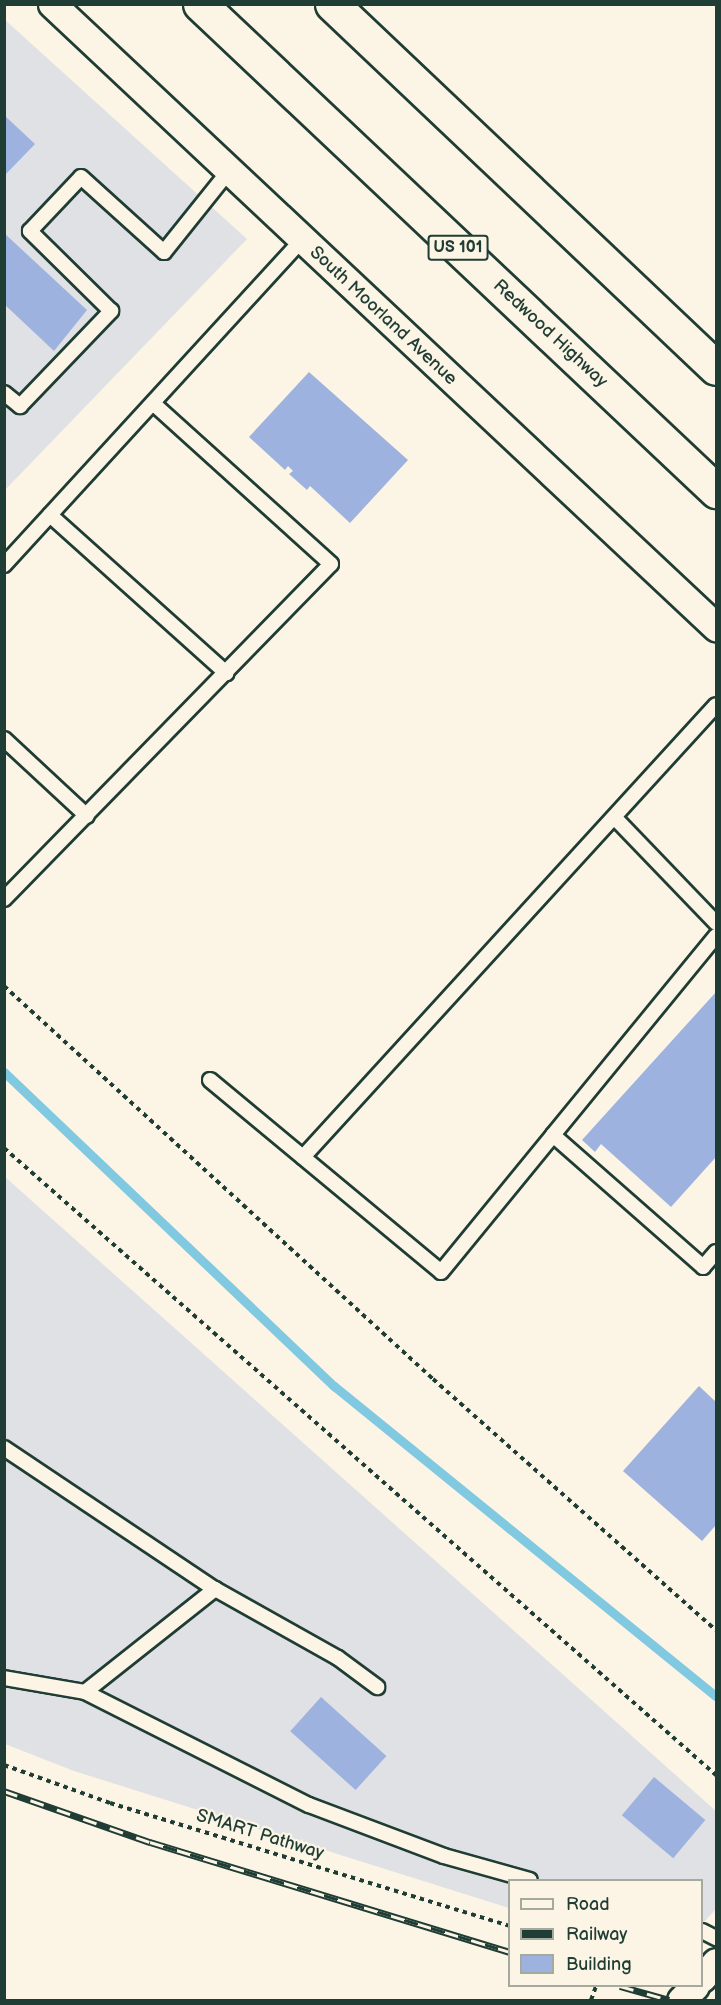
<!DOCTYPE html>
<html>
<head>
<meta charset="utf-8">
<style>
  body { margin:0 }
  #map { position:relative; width:721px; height:2005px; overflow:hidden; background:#fcf5e5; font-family:"Balsamiq Sans",sans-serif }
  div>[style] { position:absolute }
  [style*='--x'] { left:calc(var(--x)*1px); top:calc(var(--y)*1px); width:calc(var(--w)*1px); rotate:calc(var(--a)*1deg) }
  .built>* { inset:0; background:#e0e1e4 }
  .stream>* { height:9px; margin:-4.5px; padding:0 4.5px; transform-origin:4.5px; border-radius:4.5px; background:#80c9e1 }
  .building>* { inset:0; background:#9eb2e0; transform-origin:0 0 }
  .path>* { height:4px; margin-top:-2px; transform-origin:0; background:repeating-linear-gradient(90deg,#1f3d34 0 4.5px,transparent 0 9px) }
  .roads { filter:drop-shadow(2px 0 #1f3d34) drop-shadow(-2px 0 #1f3d34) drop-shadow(0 2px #1f3d34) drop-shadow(0 -2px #1f3d34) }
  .service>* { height:14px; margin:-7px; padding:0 7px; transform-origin:7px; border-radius:7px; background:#fcf5e5 }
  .minor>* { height:27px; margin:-13.5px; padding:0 13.5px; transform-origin:13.5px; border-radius:13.5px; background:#fcf5e5 }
  .motorway>* { height:33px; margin:-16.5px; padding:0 16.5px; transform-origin:16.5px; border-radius:16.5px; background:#fcf5e5 }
  .rail>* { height:7px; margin-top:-3.5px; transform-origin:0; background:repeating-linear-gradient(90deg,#fcf5e5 0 14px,#1f3d34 0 28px); box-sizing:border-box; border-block:2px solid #1f3d34 }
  span { translate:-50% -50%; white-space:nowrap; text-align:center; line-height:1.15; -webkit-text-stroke:4.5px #fcf5e5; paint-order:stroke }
  .shield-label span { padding:2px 4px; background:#fcf5e5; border:2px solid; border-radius:4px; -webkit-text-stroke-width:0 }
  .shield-label { font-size:16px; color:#1f3d34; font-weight:700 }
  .street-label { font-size:18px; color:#1f3d34 }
  .frame { position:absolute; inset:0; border:6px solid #1f3d34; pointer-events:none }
  .legend { position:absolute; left:508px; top:1879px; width:195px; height:108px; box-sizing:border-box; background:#fcf5e5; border:2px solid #a4ab9e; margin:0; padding:8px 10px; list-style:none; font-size:18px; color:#1f3d34 }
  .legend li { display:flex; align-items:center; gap:12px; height:30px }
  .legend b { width:30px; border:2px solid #a4ab9e }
</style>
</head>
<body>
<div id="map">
  <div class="built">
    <div style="clip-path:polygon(4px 19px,247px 239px,5px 490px,4px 490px)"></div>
    <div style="clip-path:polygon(4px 1176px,716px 1811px,716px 1909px,702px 1924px,702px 1880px,510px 1880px,509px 1908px,74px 1771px,5px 1744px)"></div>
  </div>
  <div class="stream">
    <div style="--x:4;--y:1072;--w:456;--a:43.6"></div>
    <div style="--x:334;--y:1386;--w:492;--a:39.1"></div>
  </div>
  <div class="building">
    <div style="clip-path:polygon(4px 115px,35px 144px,4px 176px)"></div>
    <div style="clip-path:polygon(4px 233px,87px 310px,54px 351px,4px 304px)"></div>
    <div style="clip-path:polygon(309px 372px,408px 460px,350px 523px,310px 486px,307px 490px,289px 474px,293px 471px,288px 466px,285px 470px,249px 437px)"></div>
    <div style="clip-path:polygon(716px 992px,716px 1157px,671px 1207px,601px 1144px,595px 1152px,582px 1140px)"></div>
    <div style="clip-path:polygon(699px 1386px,716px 1402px,716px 1525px,702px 1541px,623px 1471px)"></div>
    <div style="left:321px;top:1697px;width:88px;height:46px;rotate:42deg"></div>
    <div style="left:654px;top:1777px;width:67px;height:50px;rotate:40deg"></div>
  </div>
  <div class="path">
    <div style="--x:4;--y:986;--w:582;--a:42.49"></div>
    <div style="--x:433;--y:1379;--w:378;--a:41.6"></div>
    <div style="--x:4;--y:1148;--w:949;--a:41.37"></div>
    <div style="--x:4;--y:1765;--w:113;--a:19.7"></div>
    <div style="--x:110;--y:1803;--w:418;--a:17.1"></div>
    <div style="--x:591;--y:2000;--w:15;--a:-70"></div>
  </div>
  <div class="roads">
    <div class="service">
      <div style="--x:4;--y:393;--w:21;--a:39"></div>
      <div style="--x:20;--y:406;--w:132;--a:-46.2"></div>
      <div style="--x:111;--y:311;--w:114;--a:-135.4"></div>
      <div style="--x:30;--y:231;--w:74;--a:-46.6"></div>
      <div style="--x:81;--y:177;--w:112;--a:42.1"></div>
      <div style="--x:164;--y:252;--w:102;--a:-51.3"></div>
      <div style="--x:50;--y:515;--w:237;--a:41.9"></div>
      <div style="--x:4;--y:565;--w:441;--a:-47.5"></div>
      <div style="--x:4;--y:739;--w:113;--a:42.9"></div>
      <div style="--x:615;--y:818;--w:146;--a:46.1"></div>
      <div style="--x:4;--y:899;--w:468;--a:-45.7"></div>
      <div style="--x:331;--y:564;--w:240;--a:-137.9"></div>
      <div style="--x:210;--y:1080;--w:300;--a:39.7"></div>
      <div style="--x:441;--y:1272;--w:177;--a:-50.7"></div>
      <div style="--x:553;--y:1135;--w:200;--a:41.3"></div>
      <div style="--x:703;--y:1267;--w:20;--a:-49"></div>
      <div style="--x:553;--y:1135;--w:257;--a:-50.7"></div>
      <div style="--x:303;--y:1157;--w:612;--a:-47.58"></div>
      <div style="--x:4;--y:1448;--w:254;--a:33.8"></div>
      <div style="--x:215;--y:1589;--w:141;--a:29.3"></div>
      <div style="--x:338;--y:1658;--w:49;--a:36.6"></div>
      <div style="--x:4;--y:1678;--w:82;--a:9.8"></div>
      <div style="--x:85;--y:1692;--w:251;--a:26.8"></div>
      <div style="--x:309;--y:1805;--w:144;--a:20.7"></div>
      <div style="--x:444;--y:1856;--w:89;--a:15.6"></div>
      <div style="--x:85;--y:1692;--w:166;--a:-38.4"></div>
      <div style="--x:702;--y:1931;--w:16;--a:27"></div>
    </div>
    <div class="minor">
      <div style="--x:52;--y:4;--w:911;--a:43.18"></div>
      <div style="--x:702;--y:1978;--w:21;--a:-49"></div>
      <div style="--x:681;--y:2000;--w:20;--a:-45"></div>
    </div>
    <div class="motorway">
      <div style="--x:200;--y:4;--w:710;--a:43.34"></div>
      <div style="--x:332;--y:4;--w:529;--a:43.47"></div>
    </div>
  </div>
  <div class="rail">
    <div style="--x:4;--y:1791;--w:155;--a:19.3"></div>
    <div style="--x:150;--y:1842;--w:376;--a:17"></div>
    <div style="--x:620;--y:1986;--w:51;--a:15.9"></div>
  </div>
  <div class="shield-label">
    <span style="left:458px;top:248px">US 101</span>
  </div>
  <div class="street-label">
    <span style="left:383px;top:316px;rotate:43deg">South Moorland Avenue</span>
    <span style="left:550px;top:334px;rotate:43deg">Redwood Highway</span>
    <span style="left:260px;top:1835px;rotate:17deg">SMART Pathway</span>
  </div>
  <div class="frame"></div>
  <ul class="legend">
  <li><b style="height:8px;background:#fcf5e5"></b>Road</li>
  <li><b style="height:8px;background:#1f3d34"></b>Railway</li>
  <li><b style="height:16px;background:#9eb2e0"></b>Building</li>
  </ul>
</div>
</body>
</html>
